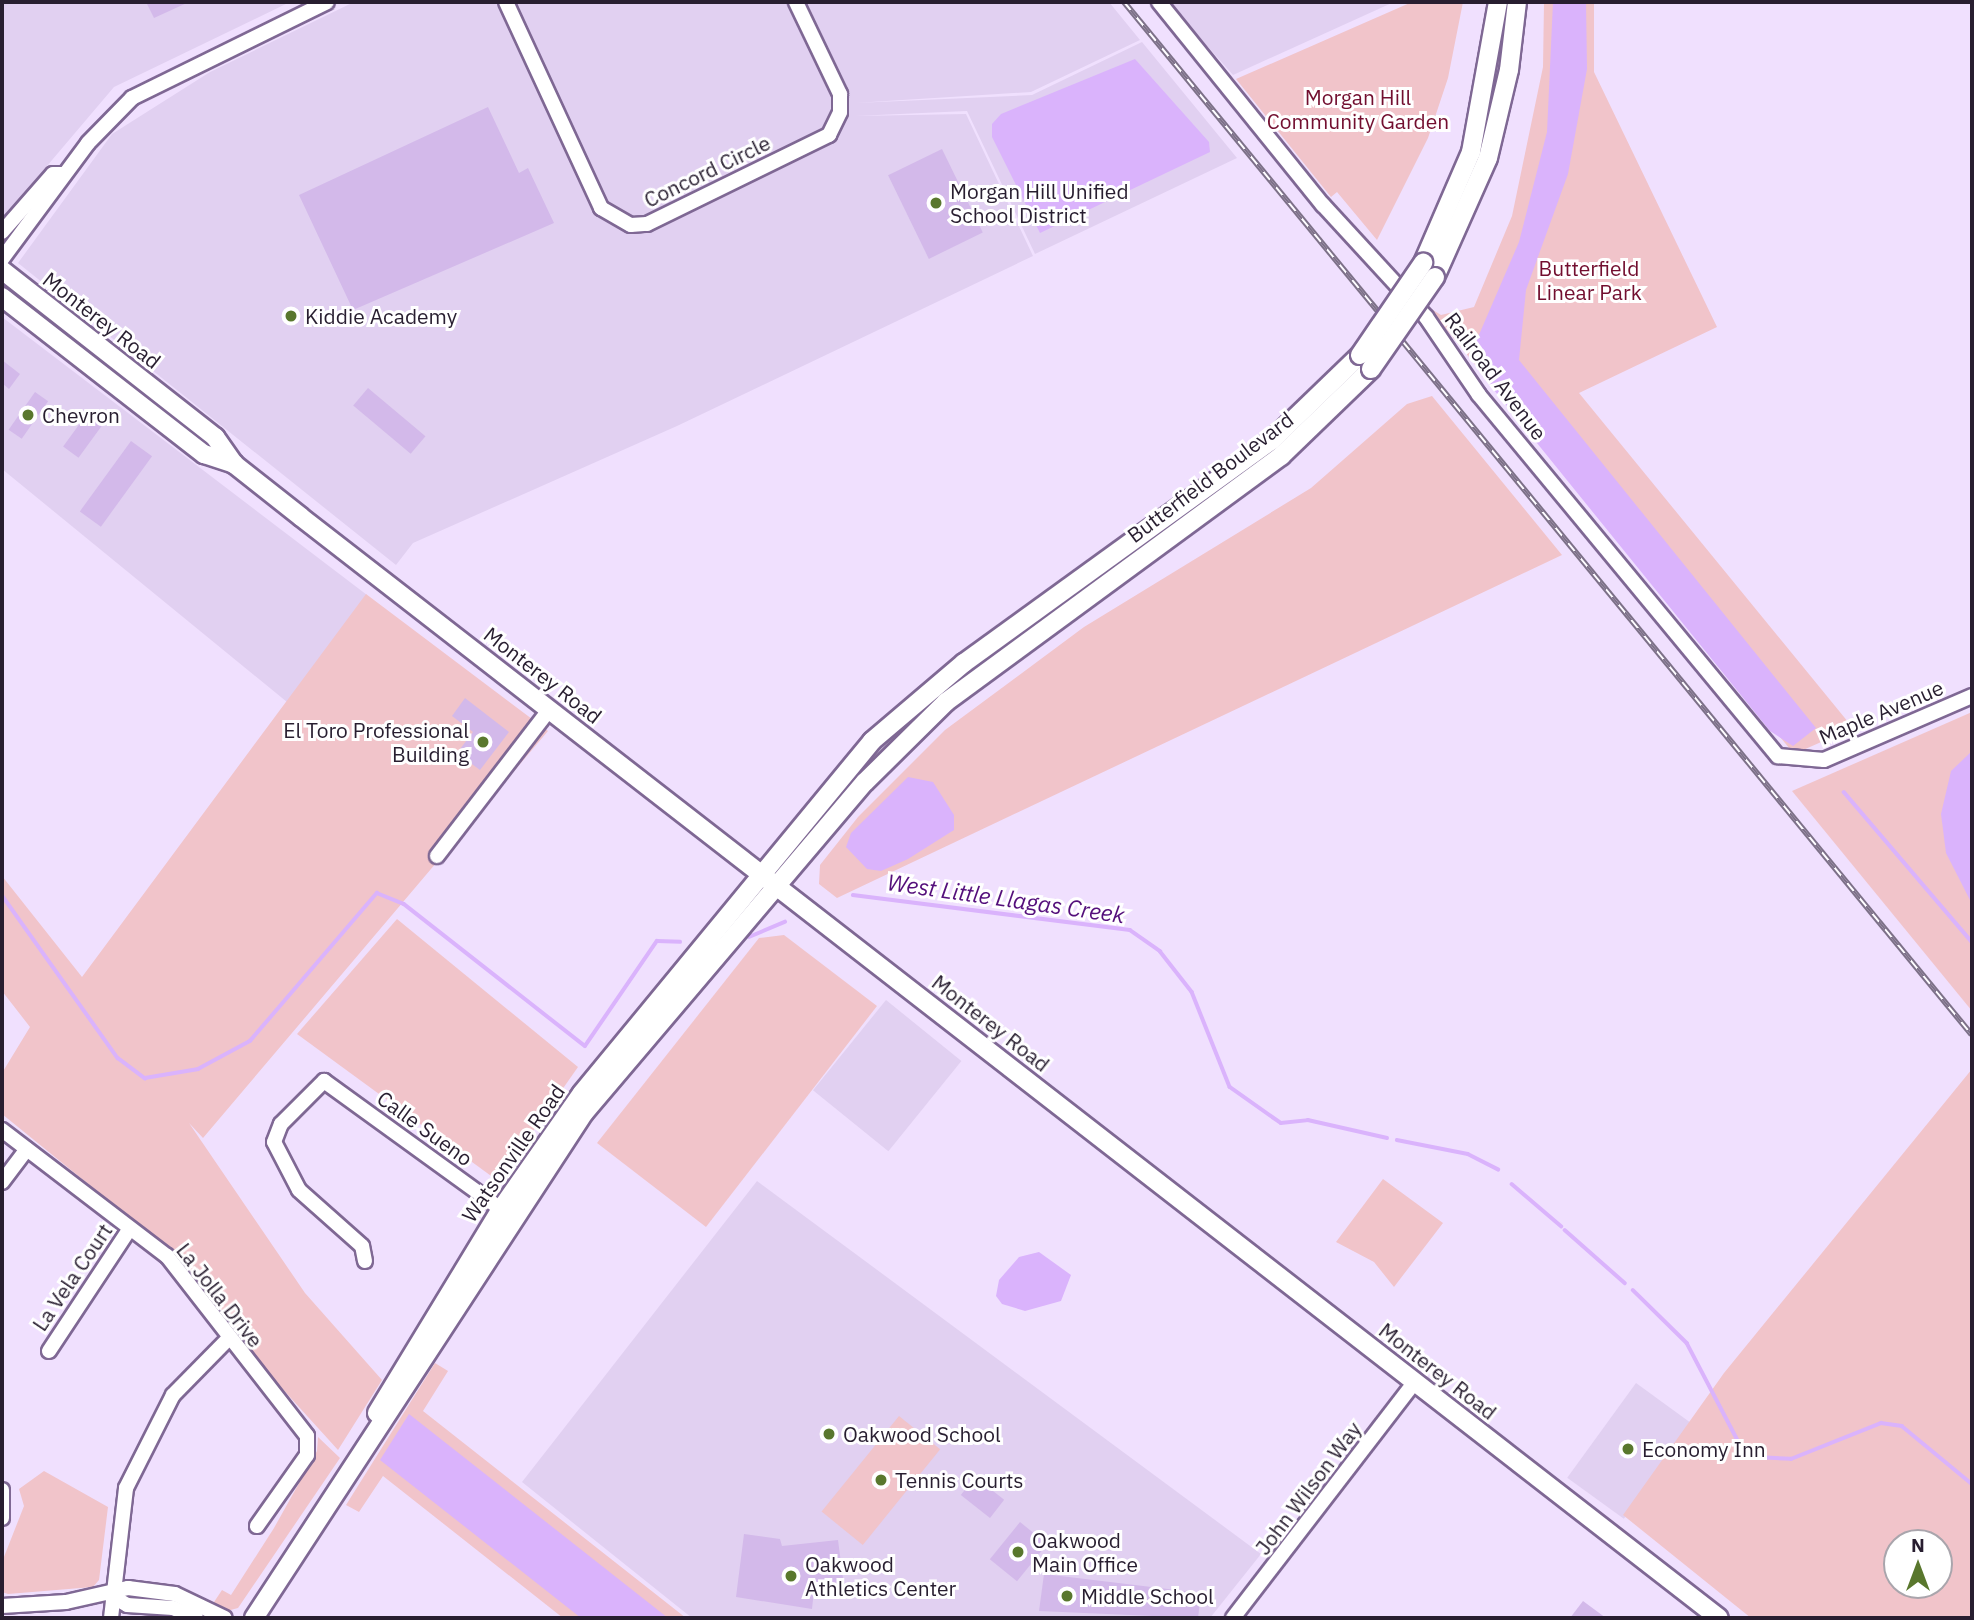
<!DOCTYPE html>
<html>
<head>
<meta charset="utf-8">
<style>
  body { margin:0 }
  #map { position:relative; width:1974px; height:1620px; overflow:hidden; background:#f0e0fe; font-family:"IBM Plex Sans",sans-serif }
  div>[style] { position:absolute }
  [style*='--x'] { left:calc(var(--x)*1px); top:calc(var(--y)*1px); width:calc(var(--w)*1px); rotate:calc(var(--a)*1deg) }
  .built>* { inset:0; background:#e1d0f1; transform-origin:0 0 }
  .green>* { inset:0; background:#f1c4ca; transform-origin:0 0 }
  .water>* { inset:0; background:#dab3fc }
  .stream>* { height:3.5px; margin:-1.75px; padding:0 1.75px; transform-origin:1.75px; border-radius:1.75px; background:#dab3fc }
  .building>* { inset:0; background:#d3b9ea; transform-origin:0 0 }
  .roads { filter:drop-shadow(2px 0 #7f6894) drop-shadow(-2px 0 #7f6894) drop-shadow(0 2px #7f6894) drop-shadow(0 -2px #7f6894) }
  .minor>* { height:14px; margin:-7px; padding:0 7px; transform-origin:7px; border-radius:7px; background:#fff }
  .major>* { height:18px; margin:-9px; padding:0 9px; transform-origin:9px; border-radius:9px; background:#fff }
  .rail>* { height:6px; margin-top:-3px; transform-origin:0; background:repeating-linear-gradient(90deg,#fff 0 10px,#7d7188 0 20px); box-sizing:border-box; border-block:2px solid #7d7188 }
  .bridges { filter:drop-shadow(2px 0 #7f6894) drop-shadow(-2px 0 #7f6894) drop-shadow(0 2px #7f6894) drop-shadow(0 -2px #7f6894) }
  .major-bridge>* { height:18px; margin:-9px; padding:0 9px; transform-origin:9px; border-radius:9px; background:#fff }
  .dots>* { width:19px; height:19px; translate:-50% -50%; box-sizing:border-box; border:4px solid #fff; border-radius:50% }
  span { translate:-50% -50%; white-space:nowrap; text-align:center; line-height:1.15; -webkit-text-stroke:6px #fff; paint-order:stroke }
  .park-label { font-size:21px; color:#720e2f }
  .street-label { font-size:21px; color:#281e30 }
  .poi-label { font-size:21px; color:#281e30 }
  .left { translate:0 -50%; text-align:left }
  .right { translate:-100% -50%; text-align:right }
  .water-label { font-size:23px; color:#540f7b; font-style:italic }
  .frame { position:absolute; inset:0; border:4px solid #281e30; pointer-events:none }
  .north { position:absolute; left:1883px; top:1529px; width:70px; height:70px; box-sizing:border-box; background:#fff; border:2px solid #a9a5ac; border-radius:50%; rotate:0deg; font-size:19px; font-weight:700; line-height:28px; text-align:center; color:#281e30 }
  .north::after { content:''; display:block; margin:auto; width:24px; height:32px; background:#59772d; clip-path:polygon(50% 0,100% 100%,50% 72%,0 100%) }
</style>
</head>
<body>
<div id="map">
  <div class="built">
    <div style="clip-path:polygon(2px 2px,290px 2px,114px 87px,2px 219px)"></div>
    <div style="clip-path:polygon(354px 2px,1109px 2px,1140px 40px,1031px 92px,855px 103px,1032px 95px,1142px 42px,1237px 158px,1035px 254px,967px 111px,855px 116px,966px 114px,1033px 256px,677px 426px,413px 543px,396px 565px,18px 263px,112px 134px,210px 72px)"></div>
    <div style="clip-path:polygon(1168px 2px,1394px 2px,1233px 75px)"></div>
    <div style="clip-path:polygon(2px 317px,367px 595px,287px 702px,2px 469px)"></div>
    <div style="left:886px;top:1000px;width:97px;height:116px;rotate:39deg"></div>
    <div style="clip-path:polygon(757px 1181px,1261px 1554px,1210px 1618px,692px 1618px,522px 1482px)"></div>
    <div style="left:1636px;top:1383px;width:70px;height:117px;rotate:36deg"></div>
  </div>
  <div class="green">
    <div style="clip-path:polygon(1412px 2px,1463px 2px,1448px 78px,1428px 138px,1377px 240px,1337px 192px,1331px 197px,1236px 79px)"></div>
    <div style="clip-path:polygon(1544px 2px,1594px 2px,1594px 72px,1717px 327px,1579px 393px,1853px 728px,1794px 754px,1428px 307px,1441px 315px,1474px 307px,1512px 216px,1543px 67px)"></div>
    <div style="clip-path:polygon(1432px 396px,1562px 555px,837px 898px,819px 884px,820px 865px,858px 817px,945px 730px,1084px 627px,1311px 488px,1407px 404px)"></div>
    <div style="clip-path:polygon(366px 594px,548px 731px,203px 1138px,189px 1123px,305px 1293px,382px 1380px,338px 1450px,238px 1340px,183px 1261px,2px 1114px,2px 1073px,30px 1027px,2px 991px,2px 876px,82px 977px)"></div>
    <div style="clip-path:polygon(1972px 712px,1972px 1011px,1792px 791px)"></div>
    <div style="clip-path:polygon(397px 919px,578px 1067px,498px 1181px,297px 1034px)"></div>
    <div style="clip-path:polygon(784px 935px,877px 1006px,706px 1227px,597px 1143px,759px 938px)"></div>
    <div style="clip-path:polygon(evenodd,1972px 1069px,1972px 1618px,1751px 1618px,1623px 1515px,1724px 1373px,1972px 1069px,1897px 1543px,1939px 1543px,1939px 1585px,1897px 1585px,1897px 1543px)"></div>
    <div style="clip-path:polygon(1383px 1179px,1443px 1223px,1394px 1287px,1374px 1262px,1336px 1242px)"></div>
    <div style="clip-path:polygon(435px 1363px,448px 1371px,423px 1411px,686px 1618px,563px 1618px,383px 1476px,359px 1512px,346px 1505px)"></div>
    <div style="left:899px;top:1416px;width:53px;height:123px;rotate:39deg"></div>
    <div style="clip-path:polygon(318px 1437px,340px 1458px,238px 1608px,223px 1612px,212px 1605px,222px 1590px,231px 1595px,274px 1528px,317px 1451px)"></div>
    <div style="clip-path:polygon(44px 1471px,108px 1507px,99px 1580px,93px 1587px,8px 1594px,2px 1592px,2px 1562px,24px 1506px,19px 1489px)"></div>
  </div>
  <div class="water">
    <div style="clip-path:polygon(1553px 2px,1586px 2px,1587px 69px,1568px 174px,1526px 290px,1519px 360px,1816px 728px,1793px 746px,1770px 731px,1481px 374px,1475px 344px,1519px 242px,1547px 132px)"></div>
    <div style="clip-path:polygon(1135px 59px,1209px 142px,1210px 152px,1040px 233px,992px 137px,992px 124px,1001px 114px)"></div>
    <div style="clip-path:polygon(1972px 751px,1972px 904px,1946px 853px,1941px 814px,1951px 771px)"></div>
    <div style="clip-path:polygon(908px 777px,933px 782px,954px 815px,954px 830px,908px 859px,881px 871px,867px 869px,846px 847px,851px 833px)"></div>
    <div style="clip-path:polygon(1039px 1252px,1071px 1275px,1061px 1301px,1025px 1311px,1002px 1304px,996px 1296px,999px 1280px,1019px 1257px)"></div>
    <div style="clip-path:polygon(409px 1414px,668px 1618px,581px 1618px,380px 1460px)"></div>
  </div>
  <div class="stream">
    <div style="--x:1844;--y:792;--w:197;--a:49.5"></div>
    <div style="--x:2;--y:895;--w:200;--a:54.6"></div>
    <div style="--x:118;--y:1058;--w:34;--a:37"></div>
    <div style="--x:145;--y:1078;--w:54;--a:-9.6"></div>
    <div style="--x:198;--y:1069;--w:59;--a:-28.3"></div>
    <div style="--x:250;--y:1041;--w:195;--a:-49.4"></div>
    <div style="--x:377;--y:893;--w:29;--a:22"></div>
    <div style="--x:404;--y:904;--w:230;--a:38.1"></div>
    <div style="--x:585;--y:1046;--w:127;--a:-55.6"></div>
    <div style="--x:657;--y:941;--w:23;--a:2"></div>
    <div style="--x:853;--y:895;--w:279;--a:7.2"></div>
    <div style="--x:1130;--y:930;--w:37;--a:35"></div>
    <div style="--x:1160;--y:951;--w:52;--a:52"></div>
    <div style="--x:1192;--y:992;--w:102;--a:68.2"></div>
    <div style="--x:1230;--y:1087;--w:62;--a:35.2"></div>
    <div style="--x:1281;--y:1123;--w:27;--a:-6"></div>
    <div style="--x:1308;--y:1120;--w:81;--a:12.8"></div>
    <div style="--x:749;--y:937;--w:39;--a:-23"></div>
    <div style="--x:1397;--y:1140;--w:72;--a:11.2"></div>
    <div style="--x:1468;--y:1154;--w:34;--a:27"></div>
    <div style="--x:1512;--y:1184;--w:65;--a:40.6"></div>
    <div style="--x:1565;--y:1230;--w:80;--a:41.5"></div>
    <div style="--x:1633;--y:1290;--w:76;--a:44.5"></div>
    <div style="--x:1687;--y:1343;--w:119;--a:62.4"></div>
    <div style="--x:1742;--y:1448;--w:17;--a:33"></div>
    <div style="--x:1756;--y:1457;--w:35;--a:3"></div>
    <div style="--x:1791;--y:1459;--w:97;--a:-21.8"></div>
    <div style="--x:1881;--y:1423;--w:21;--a:8"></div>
    <div style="--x:1902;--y:1426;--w:91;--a:39.6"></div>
  </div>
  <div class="building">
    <div style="clip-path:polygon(146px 2px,189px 2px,154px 18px)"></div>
    <div style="clip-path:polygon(488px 107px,519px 173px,528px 168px,554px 223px,353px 310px,299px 195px)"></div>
    <div style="left:942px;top:149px;width:93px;height:60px;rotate:64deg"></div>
    <div style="clip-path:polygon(2px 360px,20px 374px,9px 389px,2px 383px)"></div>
    <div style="left:368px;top:388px;width:75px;height:23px;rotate:40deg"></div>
    <div style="left:35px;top:392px;width:16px;height:46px;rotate:35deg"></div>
    <div style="left:89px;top:411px;width:19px;height:44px;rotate:36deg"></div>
    <div style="left:131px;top:441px;width:26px;height:87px;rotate:36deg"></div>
    <div style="clip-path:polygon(465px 698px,509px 732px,480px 770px,457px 753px,473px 732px,452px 716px)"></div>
    <div style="left:975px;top:1477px;width:37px;height:23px;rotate:38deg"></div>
    <div style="left:1020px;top:1522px;width:35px;height:48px;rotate:39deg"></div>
    <div style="clip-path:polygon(744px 1534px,780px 1539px,782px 1546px,838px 1540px,844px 1586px,814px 1590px,812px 1609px,736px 1597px)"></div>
    <div style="clip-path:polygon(1044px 1574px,1201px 1593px,1198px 1618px,1039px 1611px)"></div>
    <div style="clip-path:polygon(1583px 1601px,1606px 1618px,1570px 1618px)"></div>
  </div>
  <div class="roads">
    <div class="minor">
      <div style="--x:506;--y:2;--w:227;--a:65.2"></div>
      <div style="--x:601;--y:208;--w:34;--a:30"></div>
      <div style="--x:631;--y:225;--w:16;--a:-4"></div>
      <div style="--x:647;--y:224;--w:203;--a:-26.1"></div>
      <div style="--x:829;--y:135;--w:25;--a:-64"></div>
      <div style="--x:840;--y:112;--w:18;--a:-90"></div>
      <div style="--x:840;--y:94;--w:102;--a:-115.6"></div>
      <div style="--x:1159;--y:2;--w:261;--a:51.1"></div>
      <div style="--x:1323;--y:205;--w:152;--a:47.4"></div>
      <div style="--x:1426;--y:317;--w:94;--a:55.8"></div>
      <div style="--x:1479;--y:395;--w:469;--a:50.4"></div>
      <div style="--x:1778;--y:756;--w:46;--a:5"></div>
      <div style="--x:1824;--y:760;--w:161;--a:-23.4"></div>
      <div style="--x:2;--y:232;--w:77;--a:-48.7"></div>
      <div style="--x:53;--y:174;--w:11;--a:0"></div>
      <div style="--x:2;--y:259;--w:144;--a:-53.4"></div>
      <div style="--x:88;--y:143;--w:63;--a:-45.6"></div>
      <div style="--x:132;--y:98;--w:217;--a:-26.2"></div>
      <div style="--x:437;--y:856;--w:184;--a:-52.5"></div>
      <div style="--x:2;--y:1130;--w:208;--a:37.4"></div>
      <div style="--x:167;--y:1256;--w:228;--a:52.1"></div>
      <div style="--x:307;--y:1436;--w:19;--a:90"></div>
      <div style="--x:307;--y:1455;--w:87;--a:125.2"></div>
      <div style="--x:2;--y:1182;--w:41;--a:-52.9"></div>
      <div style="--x:365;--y:1261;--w:15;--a:-101"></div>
      <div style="--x:362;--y:1246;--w:84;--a:-138.4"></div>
      <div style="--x:299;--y:1190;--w:54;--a:-117.5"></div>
      <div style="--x:274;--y:1142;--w:19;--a:-69"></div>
      <div style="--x:281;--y:1124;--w:61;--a:-45"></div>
      <div style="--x:324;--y:1081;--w:218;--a:35.9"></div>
      <div style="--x:49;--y:1351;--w:147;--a:-56.6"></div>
      <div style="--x:2;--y:1490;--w:28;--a:90"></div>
      <div style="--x:110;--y:1595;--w:20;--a:30"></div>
      <div style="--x:127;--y:1605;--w:46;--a:3.7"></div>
      <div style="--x:173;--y:1608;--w:25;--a:23"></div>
      <div style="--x:2;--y:1606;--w:64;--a:-3.6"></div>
      <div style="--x:66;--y:1602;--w:64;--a:-12.7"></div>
      <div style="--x:128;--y:1588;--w:47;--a:7.3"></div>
      <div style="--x:175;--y:1594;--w:55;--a:25.6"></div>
      <div style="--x:111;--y:1618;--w:131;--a:-83.4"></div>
      <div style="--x:126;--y:1488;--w:104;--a:-63.2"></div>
      <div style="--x:173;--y:1395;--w:77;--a:-45.5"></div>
      <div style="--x:1233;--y:1618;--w:298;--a:-52.4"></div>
    </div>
    <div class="major">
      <div style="--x:1423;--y:263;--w:121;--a:-66.6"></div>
      <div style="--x:1471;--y:152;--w:152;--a:-79.8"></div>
      <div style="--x:2;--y:270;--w:271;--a:38.1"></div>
      <div style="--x:215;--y:437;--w:33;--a:55"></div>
      <div style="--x:234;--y:464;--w:85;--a:38.3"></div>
      <div style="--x:301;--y:517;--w:1795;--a:37.83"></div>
      <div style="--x:1435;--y:277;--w:130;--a:-66"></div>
      <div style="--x:1488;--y:158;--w:90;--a:-76.6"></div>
      <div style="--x:1509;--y:70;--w:68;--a:-83.3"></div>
      <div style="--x:2;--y:297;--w:256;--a:37.9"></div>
      <div style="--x:204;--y:454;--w:32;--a:18"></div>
      <div style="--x:377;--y:1413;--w:239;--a:-58.7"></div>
      <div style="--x:501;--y:1209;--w:141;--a:-55.1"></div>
      <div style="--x:582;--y:1093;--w:456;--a:-50.5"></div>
      <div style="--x:872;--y:741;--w:121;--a:-40.3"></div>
      <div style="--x:964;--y:663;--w:379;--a:-35.9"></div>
      <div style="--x:1271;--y:441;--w:124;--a:-44"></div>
      <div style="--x:254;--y:1618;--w:603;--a:-56.84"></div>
      <div style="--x:584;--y:1113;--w:434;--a:-49.7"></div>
      <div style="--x:865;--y:782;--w:114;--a:-44.6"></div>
      <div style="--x:946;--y:702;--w:416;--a:-36.3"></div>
      <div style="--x:1281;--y:456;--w:125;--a:-44"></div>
    </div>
  </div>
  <div class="rail">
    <div style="--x:1124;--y:2;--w:1336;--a:50.62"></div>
  </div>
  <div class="bridges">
    <div class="major-bridge">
      <div style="--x:1360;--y:355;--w:112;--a:-55.6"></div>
      <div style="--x:1371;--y:369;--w:112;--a:-55.2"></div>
    </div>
  </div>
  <div class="dots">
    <div style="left:936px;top:203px;background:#59772d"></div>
    <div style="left:291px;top:316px;background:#59772d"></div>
    <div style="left:28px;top:415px;background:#59772d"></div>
    <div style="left:483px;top:742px;background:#59772d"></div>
    <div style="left:829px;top:1434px;background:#59772d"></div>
    <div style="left:1628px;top:1449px;background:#59772d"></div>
    <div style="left:881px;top:1480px;background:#59772d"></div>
    <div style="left:1018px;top:1552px;background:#59772d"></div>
    <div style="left:791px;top:1576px;background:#59772d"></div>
    <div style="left:1067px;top:1596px;background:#59772d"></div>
  </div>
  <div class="park-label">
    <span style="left:1358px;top:109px">Morgan Hill<br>Community Garden</span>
    <span style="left:1589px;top:280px">Butterfield<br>Linear Park</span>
  </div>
  <div class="street-label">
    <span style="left:707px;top:171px;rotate:-26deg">Concord Circle</span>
    <span style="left:102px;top:320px;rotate:38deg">Monterey Road</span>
    <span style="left:1496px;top:376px;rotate:53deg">Railroad Avenue</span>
    <span style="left:1210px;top:477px;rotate:-37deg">Butterfield Boulevard</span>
    <span style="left:543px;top:675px;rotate:38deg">Monterey Road</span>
    <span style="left:1881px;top:712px;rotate:-23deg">Maple Avenue</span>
    <span style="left:991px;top:1023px;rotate:38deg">Monterey Road</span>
    <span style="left:425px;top:1128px;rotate:36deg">Calle Sueno</span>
    <span style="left:513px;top:1153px;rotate:-55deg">Watsonville Road</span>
    <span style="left:72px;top:1277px;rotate:-56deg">La Vela Court</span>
    <span style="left:220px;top:1295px;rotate:52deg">La Jolla Drive</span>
    <span style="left:1438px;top:1371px;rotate:38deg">Monterey Road</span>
    <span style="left:1308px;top:1488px;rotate:-53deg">John Wilson Way</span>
  </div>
  <div class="poi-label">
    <span class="left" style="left:950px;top:203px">Morgan Hill Unified<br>School District</span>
    <span class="left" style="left:305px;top:316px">Kiddie Academy</span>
    <span class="left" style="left:42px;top:415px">Chevron</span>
    <span class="right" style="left:469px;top:742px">El Toro Professional<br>Building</span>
    <span class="left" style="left:843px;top:1434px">Oakwood School</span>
    <span class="left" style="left:1642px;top:1449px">Economy Inn</span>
    <span class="left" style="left:895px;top:1480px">Tennis Courts</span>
    <span class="left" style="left:1032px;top:1552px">Oakwood<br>Main Office</span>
    <span class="left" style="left:805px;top:1576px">Oakwood<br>Athletics Center</span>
    <span class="left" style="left:1081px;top:1596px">Middle School</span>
  </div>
  <div class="water-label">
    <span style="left:1006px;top:898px;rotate:8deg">West Little Llagas Creek</span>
  </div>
  <div class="frame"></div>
  <div class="north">N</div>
</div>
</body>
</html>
